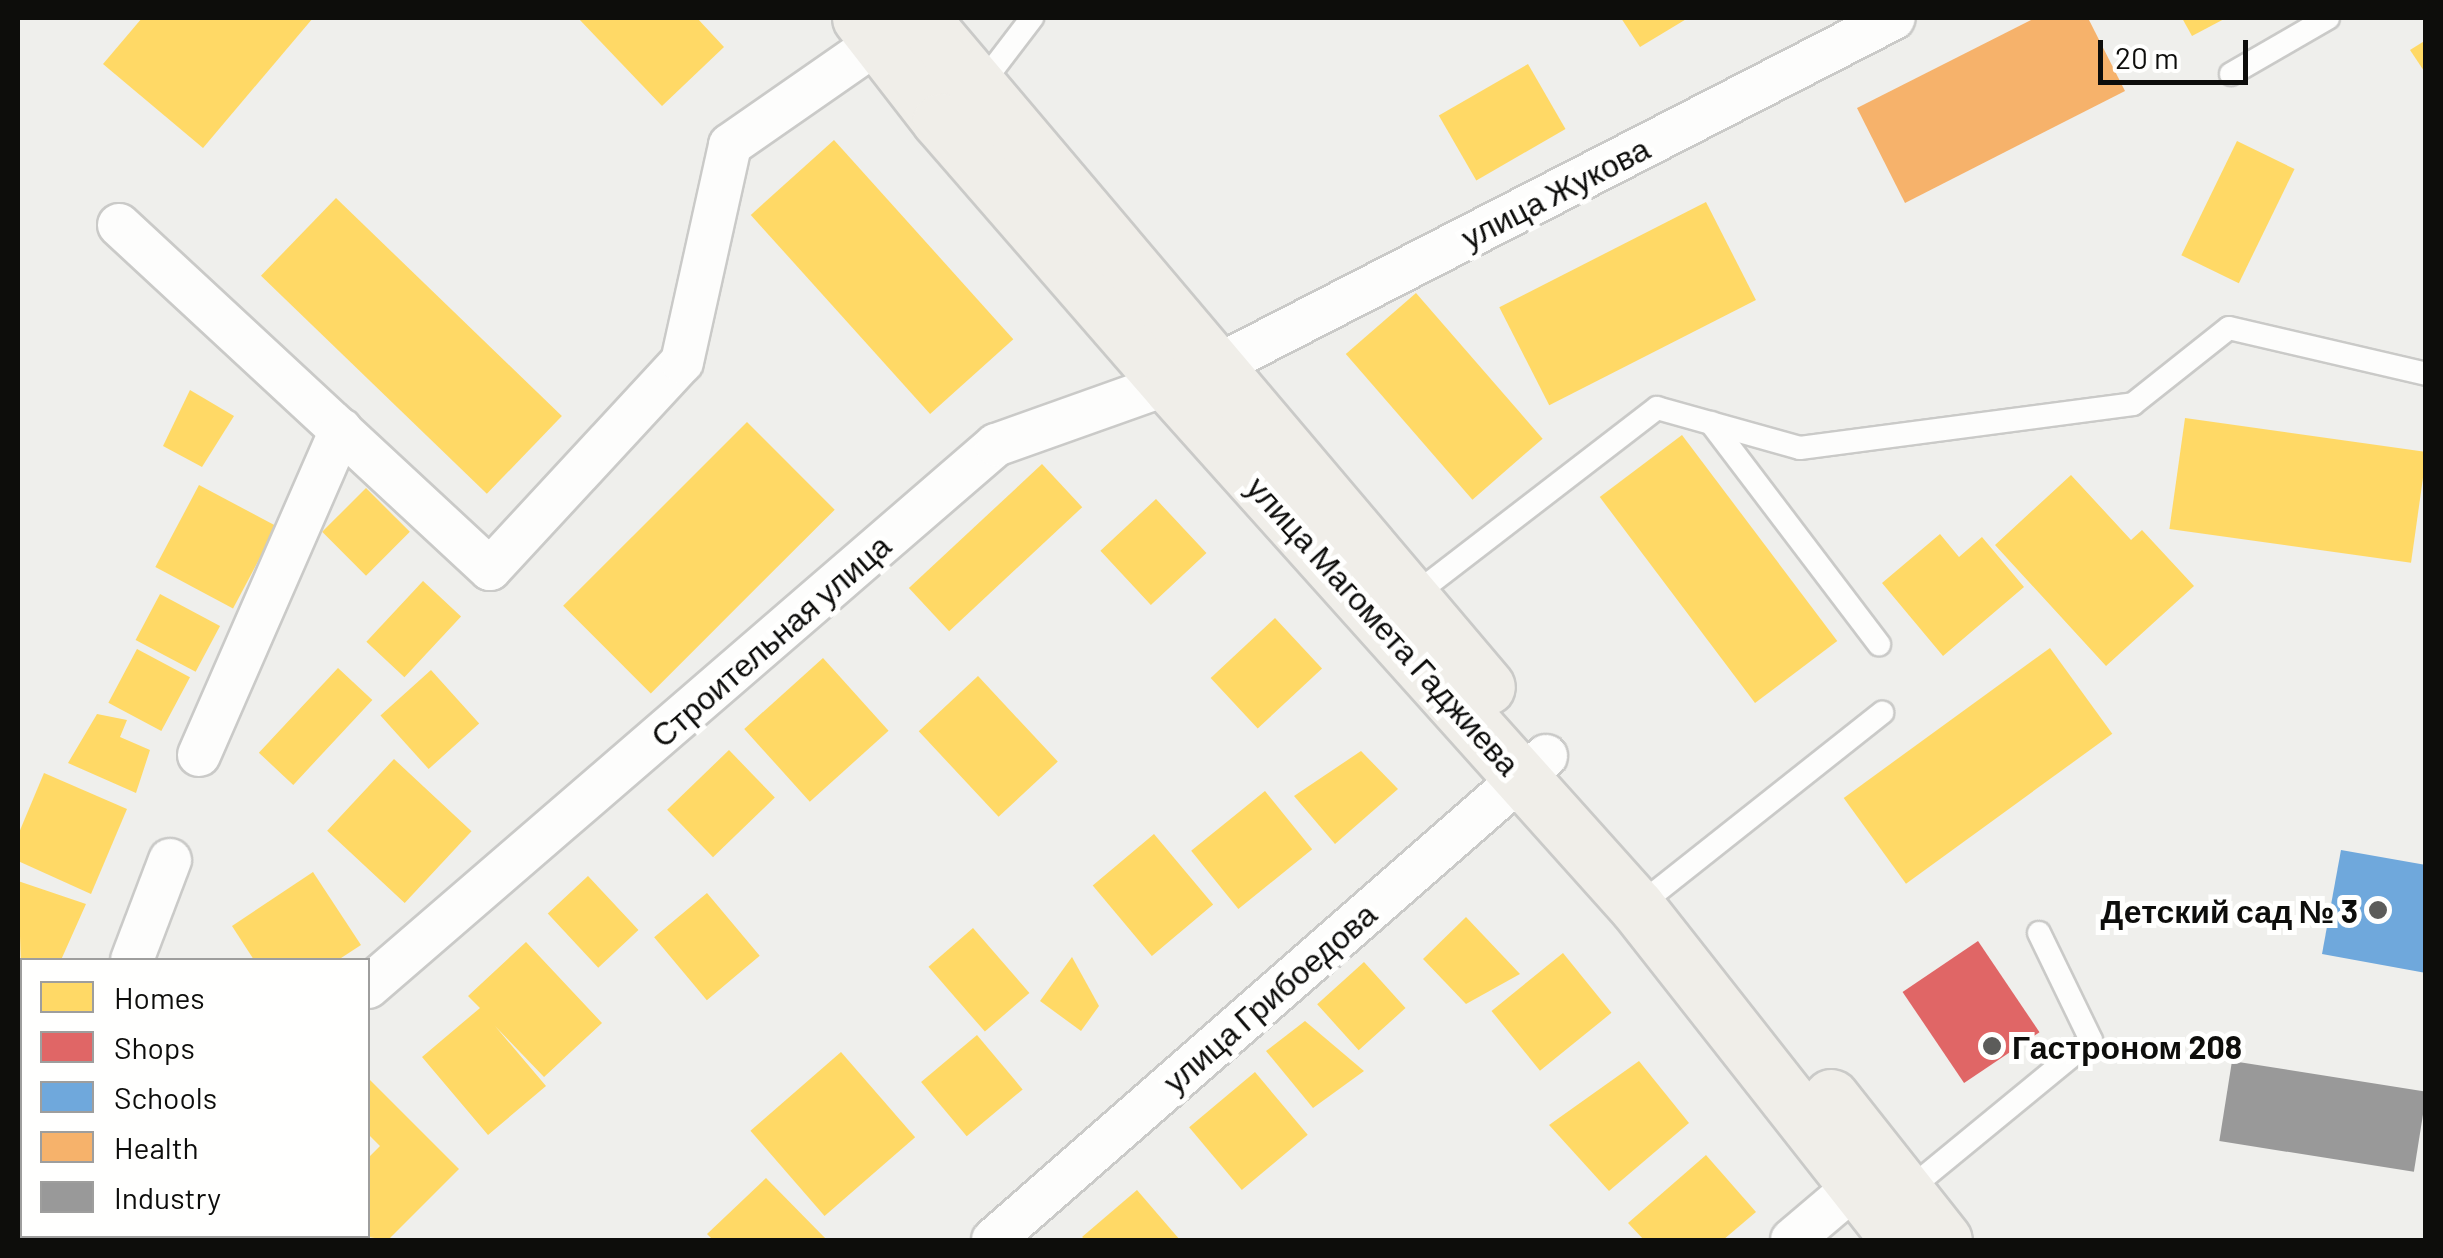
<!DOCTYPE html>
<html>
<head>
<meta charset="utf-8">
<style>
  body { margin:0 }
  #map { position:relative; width:2443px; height:1258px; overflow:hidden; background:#efefec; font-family:Barlow,sans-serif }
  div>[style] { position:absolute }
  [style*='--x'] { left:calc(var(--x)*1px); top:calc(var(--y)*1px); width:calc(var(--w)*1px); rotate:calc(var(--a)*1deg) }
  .homes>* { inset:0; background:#ffd966; transform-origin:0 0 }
  .shops>* { inset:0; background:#e06666; transform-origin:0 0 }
  .schools>* { inset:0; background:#6fa8dc }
  .health>* { inset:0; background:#f6b26b }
  .industry>* { inset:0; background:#999; transform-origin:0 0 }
  .roads { filter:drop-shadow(2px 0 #cacac8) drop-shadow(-2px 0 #cacac8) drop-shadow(0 2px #cacac8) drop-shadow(0 -2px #cacac8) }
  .service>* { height:22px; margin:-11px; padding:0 11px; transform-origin:11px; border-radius:11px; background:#fdfdfc }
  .minor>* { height:42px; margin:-21px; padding:0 21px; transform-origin:21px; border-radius:21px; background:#fdfdfc }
  .secondary>* { height:55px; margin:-27.5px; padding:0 27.5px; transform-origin:27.5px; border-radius:27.5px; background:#f0eee9 }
  .dots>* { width:28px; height:28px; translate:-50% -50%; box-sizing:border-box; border:5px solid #fffffe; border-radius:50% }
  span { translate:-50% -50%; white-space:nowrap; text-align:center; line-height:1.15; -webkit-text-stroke:10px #fffffe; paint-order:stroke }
  .street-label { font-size:32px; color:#0d0d0b }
  .poi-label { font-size:32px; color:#0d0d0b; font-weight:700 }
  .right { translate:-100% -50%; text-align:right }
  .left { translate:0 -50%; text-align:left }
  .frame { position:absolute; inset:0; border:20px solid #0d0d0b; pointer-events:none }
  .legend { position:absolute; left:20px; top:958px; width:350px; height:280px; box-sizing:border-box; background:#fffffe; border:2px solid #9e9e9d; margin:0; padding:12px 18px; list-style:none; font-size:30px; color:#0d0d0b }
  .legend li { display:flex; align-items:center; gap:20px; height:50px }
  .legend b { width:50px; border:2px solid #9e9e9d }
  .scale { position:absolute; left:2098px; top:40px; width:150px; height:45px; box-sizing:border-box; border:5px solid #0d0d0b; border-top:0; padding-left:12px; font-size:30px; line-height:35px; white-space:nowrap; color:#0d0d0b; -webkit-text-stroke:8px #fffffe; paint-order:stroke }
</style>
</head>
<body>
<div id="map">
  <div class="homes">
    <div style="clip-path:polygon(142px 18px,313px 18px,203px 148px,103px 64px)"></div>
    <div style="clip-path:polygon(578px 18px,697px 18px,724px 47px,662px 106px)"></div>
    <div style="clip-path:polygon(1621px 18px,1688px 18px,1640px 47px)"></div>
    <div style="clip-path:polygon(2182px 18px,2226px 18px,2192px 36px)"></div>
    <div style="clip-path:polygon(2426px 40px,2426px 74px,2410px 50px)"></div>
    <div style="left:1528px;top:64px;width:75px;height:103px;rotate:60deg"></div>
    <div style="left:834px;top:140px;width:268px;height:112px;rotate:48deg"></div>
    <div style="left:2237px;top:141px;width:64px;height:127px;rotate:26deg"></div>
    <div style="left:336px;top:198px;width:314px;height:108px;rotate:44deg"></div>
    <div style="left:1706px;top:202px;width:110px;height:232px;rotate:63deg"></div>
    <div style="left:1416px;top:293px;width:193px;height:93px;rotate:49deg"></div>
    <div style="clip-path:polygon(190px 390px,234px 416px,202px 467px,163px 446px)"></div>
    <div style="left:2185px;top:418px;width:244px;height:112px;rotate:8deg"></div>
    <div style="left:747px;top:422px;width:124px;height:260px;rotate:45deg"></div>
    <div style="left:1682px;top:435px;width:258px;height:103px;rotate:53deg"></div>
    <div style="left:1042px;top:464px;width:59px;height:182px;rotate:47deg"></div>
    <div style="clip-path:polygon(2071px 475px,2131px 540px,2142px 530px,2194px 586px,2106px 666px,1995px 545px)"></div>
    <div style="left:199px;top:485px;width:88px;height:93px;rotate:28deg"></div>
    <div style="left:366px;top:488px;width:62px;height:62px;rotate:45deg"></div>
    <div style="left:1156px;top:499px;width:74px;height:76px;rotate:47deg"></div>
    <div style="clip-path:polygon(1940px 534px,1959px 557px,1982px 537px,2024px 587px,1943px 656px,1882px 583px)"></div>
    <div style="left:423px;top:581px;width:52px;height:83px;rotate:43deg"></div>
    <div style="left:160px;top:594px;width:68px;height:52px;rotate:28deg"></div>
    <div style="left:1275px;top:618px;width:69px;height:88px;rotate:47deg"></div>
    <div style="left:2050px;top:648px;width:106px;height:255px;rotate:54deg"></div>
    <div style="left:137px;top:649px;width:60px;height:61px;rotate:28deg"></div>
    <div style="left:823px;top:658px;width:98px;height:106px;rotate:48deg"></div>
    <div style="left:338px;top:668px;width:47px;height:116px;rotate:43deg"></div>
    <div style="left:431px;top:670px;width:72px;height:68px;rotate:48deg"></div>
    <div style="left:978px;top:676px;width:117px;height:81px;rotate:47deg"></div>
    <div style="clip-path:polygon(97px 714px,127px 720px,120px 737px,150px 750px,136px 793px,68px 763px)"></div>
    <div style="left:729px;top:750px;width:66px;height:86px;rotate:46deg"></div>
    <div style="clip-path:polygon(1361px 751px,1398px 789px,1335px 844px,1294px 796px)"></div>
    <div style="left:394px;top:759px;width:106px;height:98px;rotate:43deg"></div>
    <div style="clip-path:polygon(44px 773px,127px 809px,91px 894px,18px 861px,18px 835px)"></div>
    <div style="left:1265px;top:791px;width:75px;height:95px;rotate:51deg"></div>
    <div style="left:1154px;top:834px;width:92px;height:80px;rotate:50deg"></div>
    <div style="clip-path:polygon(313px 872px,361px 945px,338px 960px,254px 960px,232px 926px)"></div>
    <div style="left:588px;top:876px;width:74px;height:55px;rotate:47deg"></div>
    <div style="clip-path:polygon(18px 881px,86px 904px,61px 960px,22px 960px,22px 992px)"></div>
    <div style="left:707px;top:893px;width:82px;height:69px;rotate:50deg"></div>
    <div style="clip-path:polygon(1466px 917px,1520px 974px,1466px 1004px,1423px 959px)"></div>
    <div style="left:973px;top:928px;width:86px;height:59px;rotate:49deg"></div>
    <div style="clip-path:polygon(526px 942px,602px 1023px,544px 1077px,495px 1026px,546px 1086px,488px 1135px,422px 1057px,480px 1008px,468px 996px)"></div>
    <div style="left:1563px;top:953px;width:77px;height:92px;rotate:51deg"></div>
    <div style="clip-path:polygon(1072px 957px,1099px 1006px,1081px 1031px,1040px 1001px)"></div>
    <div style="left:1364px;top:962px;width:62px;height:63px;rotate:48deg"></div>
    <div style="clip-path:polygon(1305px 1021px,1364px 1071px,1313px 1108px,1266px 1051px)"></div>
    <div style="left:977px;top:1035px;width:71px;height:73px;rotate:50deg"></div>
    <div style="left:841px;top:1052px;width:113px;height:120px;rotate:49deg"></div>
    <div style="clip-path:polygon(22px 1061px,22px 1099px,18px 1097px)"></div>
    <div style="clip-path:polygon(1639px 1061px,1689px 1123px,1609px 1191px,1549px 1125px)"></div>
    <div style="left:1255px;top:1072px;width:82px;height:86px;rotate:50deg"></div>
    <div style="clip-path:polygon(368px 1078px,459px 1169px,388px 1240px,368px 1237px,368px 1158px,380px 1146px,368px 1134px)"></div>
    <div style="clip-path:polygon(1706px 1155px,1756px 1212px,1723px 1240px,1644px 1240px,1628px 1223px)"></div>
    <div style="clip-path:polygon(766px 1178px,827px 1240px,713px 1240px,707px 1234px)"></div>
    <div style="clip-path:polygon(1137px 1190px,1180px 1240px,1086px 1240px,1082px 1237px)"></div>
    <div style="clip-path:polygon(204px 1236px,331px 1236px,198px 1240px)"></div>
  </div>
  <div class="shops">
    <div style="left:1978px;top:941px;width:110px;height:91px;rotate:56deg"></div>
  </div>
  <div class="schools">
    <div style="clip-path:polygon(2341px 850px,2426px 865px,2426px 973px,2322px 954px)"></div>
  </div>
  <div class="health">
    <div style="clip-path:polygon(2035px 18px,2088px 18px,2125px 91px,1905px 203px,1857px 108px)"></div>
  </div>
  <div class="industry">
    <div style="left:2232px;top:1061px;width:197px;height:81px;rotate:9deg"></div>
  </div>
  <div class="roads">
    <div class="service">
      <div style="--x:2231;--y:74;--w:112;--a:-30"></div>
      <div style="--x:980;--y:86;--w:86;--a:-52.6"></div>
      <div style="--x:1711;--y:423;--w:278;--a:52.8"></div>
      <div style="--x:1409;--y:599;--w:313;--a:-37.6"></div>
      <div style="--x:1657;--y:408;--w:148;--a:15.6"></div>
      <div style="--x:1800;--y:448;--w:336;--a:-7.5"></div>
      <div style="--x:2133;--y:404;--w:122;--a:-38.4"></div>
      <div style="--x:2229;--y:328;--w:202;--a:13.1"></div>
      <div style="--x:1637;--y:907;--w:313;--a:-38.4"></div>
      <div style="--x:1906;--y:1192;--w:239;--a:-39.4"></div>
      <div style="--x:2091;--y:1040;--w:119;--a:-115.9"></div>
    </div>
    <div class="minor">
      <div style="--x:119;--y:225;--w:506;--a:42.84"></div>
      <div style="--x:490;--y:569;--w:282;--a:-47.2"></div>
      <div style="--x:682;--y:362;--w:222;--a:-77.5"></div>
      <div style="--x:730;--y:145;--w:208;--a:-34.8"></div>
      <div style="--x:199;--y:755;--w:355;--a:-66.4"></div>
      <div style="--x:132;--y:960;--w:107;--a:-69.2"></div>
      <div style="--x:368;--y:987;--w:830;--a:-40.8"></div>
      <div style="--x:996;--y:445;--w:232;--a:-19.6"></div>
      <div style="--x:1215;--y:367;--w:763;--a:-27.2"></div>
      <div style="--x:102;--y:1240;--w:6;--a:-45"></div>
      <div style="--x:993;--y:1240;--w:735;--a:-41.19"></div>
      <div style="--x:1792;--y:1240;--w:111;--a:-40.3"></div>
    </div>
    <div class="secondary">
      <div style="--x:860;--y:18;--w:130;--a:52.2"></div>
      <div style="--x:940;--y:121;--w:352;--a:49"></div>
      <div style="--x:1171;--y:387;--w:698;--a:48.13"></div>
      <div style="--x:1637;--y:907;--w:424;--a:51.8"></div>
      <div style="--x:921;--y:18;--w:876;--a:49.77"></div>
      <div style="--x:1831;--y:1097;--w:182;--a:51.7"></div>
    </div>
  </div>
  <div class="dots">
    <div style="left:2378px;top:910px;background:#5c5c5a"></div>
    <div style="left:1992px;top:1046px;background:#5c5c5a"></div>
  </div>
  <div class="street-label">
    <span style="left:1555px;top:192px;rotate:-27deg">улица Жукова</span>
    <span style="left:1384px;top:625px;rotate:48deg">улица Магомета Гаджиева</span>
    <span style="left:770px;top:640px;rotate:-41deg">Строительная улица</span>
    <span style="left:1269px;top:997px;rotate:-41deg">улица Грибоедова</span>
  </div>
  <div class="poi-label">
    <span class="right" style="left:2358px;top:910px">Детский сад № 3</span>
    <span class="left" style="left:2012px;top:1046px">Гастроном 208</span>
  </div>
  <div class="frame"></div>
  <ul class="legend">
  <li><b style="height:28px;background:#ffd966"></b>Homes</li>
  <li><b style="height:28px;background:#e06666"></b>Shops</li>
  <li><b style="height:28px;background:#6fa8dc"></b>Schools</li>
  <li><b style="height:28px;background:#f6b26b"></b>Health</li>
  <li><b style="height:28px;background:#999"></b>Industry</li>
  </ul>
  <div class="scale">20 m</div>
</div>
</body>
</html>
